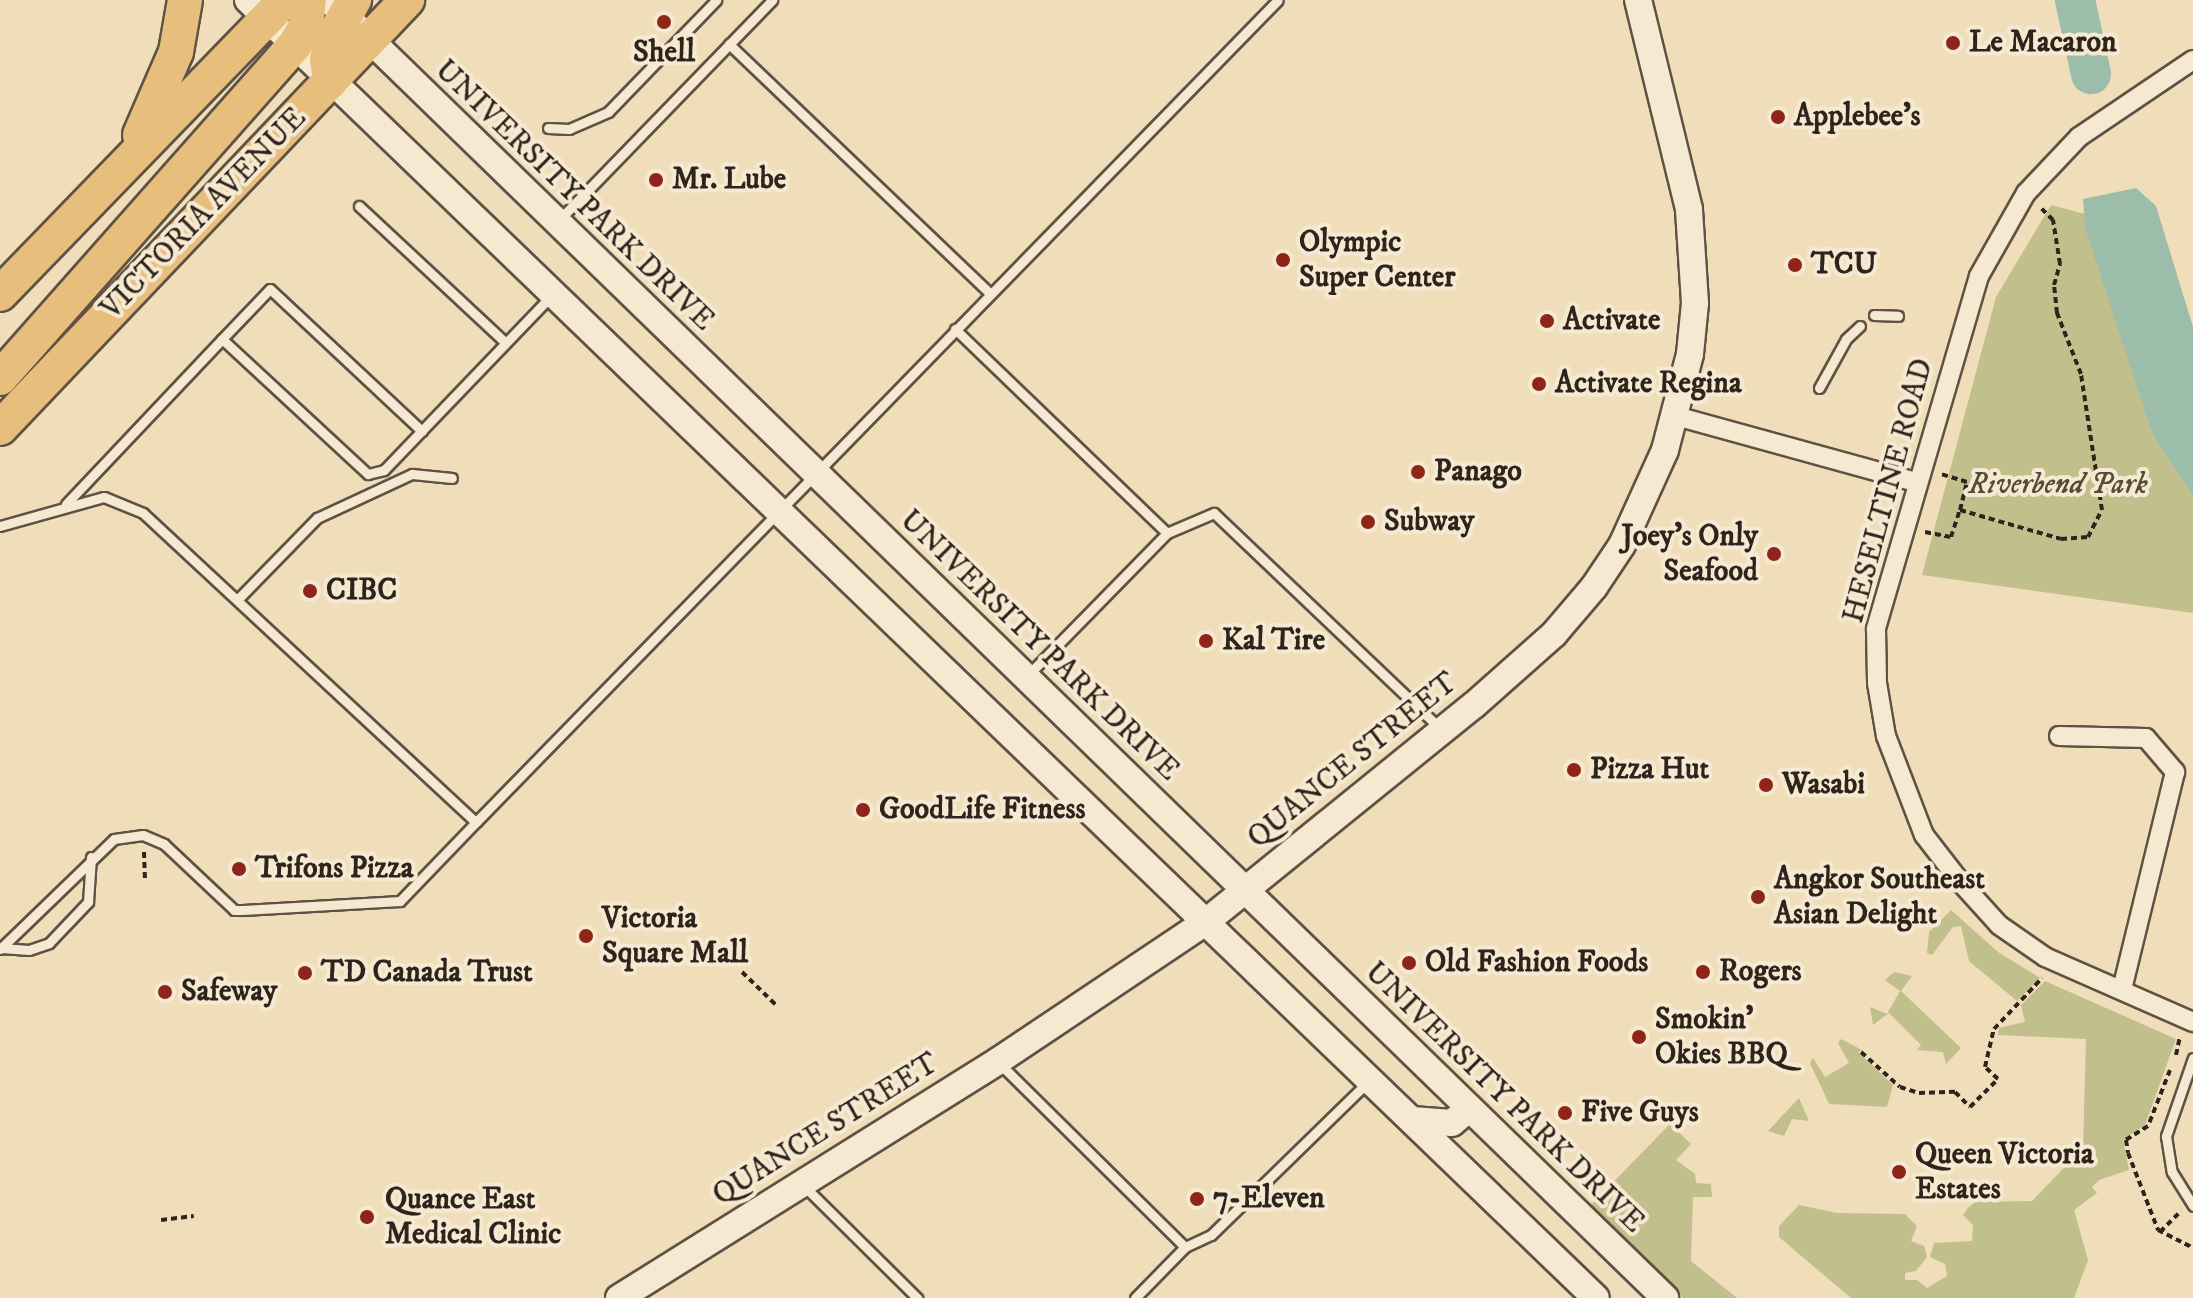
<!DOCTYPE html>
<html>
<head>
<meta charset="utf-8">
<style>
  body { margin:0 }
  #map { position:relative; width:2193px; height:1298px; overflow:hidden; background:#f0ddba; font-family:"IM FELL DW Pica",serif }
  div>[style] { position:absolute }
  [style*='--x'] { left:calc(var(--x)*1px); top:calc(var(--y)*1px); width:calc(var(--w)*1px); rotate:calc(var(--a)*1deg) }
  .green>* { inset:0; background:#c1bf8b }
  .water>* { inset:0; background:#9bbdaa }
  .river>* { height:40px; margin:-20px; padding:0 20px; transform-origin:20px; border-radius:20px; background:#9bbdaa }
  .path>* { height:4px; margin-top:-2px; transform-origin:0; background:repeating-linear-gradient(90deg,#2f241c 0 6px,transparent 0 10px) }
  .roads { filter:drop-shadow(2px 0 #5f5244) drop-shadow(-2px 0 #5f5244) drop-shadow(0 2px #5f5244) drop-shadow(0 -2px #5f5244) }
  .lane>* { height:9px; margin:-4.5px; padding:0 4.5px; transform-origin:4.5px; border-radius:4.5px; background:#f5e9d2 }
  .street>* { height:18px; margin:-9px; padding:0 9px; transform-origin:9px; border-radius:9px; background:#f5e9d2 }
  .secondary>* { height:26px; margin:-13px; padding:0 13px; transform-origin:13px; border-radius:13px; background:#f5e9d2 }
  .highway>* { height:34px; margin:-17px; padding:0 17px; transform-origin:17px; border-radius:17px; background:#e8be7d }
  .dots>* { width:22px; height:22px; translate:-50% -50%; box-sizing:border-box; border:4px solid #f5e9d2; border-radius:50% }
  span { translate:-50% -50%; white-space:nowrap; text-align:center; line-height:1.15; -webkit-text-stroke:8px #f5e9d2; paint-order:stroke }
  .poi-label { font-size:30px; color:#2f241c; font-weight:700 }
  .left { translate:0 -50%; text-align:left }
  .right { translate:-100% -50%; text-align:right }
  .street-label { font-size:30px; color:#2f241c }
  .park-label { font-size:30px; color:#544b38; font-style:italic }
</style>
</head>
<body>
<div id="map">
  <div class="green">
    <div style="clip-path:polygon(2051px 205px,2085px 214px,2153px 436px,2193px 496px,2193px 613px,1922px 575px,1996px 297px)"></div>
    <div style="clip-path:polygon(1951px 910px,1998px 952px,2040px 978px,2017px 1001px,1969px 961px,1961px 926px,1953px 927px,1932px 955px,1927px 953px,1929px 932px)"></div>
    <div style="clip-path:polygon(1894px 972px,1912px 976px,1901px 991px,1961px 1048px,1946px 1064px,1943px 1052px,1917px 1050px,1921px 1045px,1889px 1013px,1873px 1025px,1870px 1007px,1887px 1014px,1900px 991px,1885px 980px)"></div>
    <div style="clip-path:polygon(2045px 981px,2176px 1039px,2145px 1125px,2123px 1140px,2129px 1170px,2099px 1180px,2092px 1187px,2097px 1193px,2074px 1210px,2088px 1260px,2074px 1298px,1851px 1298px,1779px 1237px,1779px 1226px,1799px 1205px,1837px 1213px,1905px 1214px,1917px 1226px,1911px 1241px,1924px 1246px,1927px 1257px,1916px 1271px,1905px 1273px,1905px 1280px,1917px 1280px,1927px 1288px,1947px 1276px,1945px 1264px,1930px 1257px,1934px 1243px,1972px 1241px,1973px 1225px,1963px 1215px,1968px 1208px,1975px 1202px,2032px 1201px,2083px 1148px,2086px 1039px,1998px 1035px,1999px 1028px,2025px 1022px,2021px 1005px)"></div>
    <div style="clip-path:polygon(1841px 1039px,1862px 1050px,1858px 1052px,1893px 1085px,1887px 1107px,1829px 1104px,1810px 1063px,1813px 1058px,1825px 1077px,1849px 1063px,1838px 1043px)"></div>
    <div style="clip-path:polygon(1799px 1098px,1809px 1121px,1792px 1119px,1784px 1136px,1768px 1131px)"></div>
    <div style="clip-path:polygon(1670px 1124px,1691px 1144px,1676px 1160px,1695px 1174px,1696px 1183px,1711px 1184px,1712px 1197px,1693px 1197px,1691px 1261px,1737px 1298px,1683px 1298px,1589px 1207px)"></div>
  </div>
  <div class="water">
    <div style="clip-path:polygon(2136px 188px,2156px 206px,2193px 327px,2193px 496px,2153px 436px,2085px 228px,2083px 199px)"></div>
  </div>
  <div class="river">
    <div style="--x:2075;--y:0;--w:76;--a:77.8"></div>
  </div>
  <div class="path">
    <div style="--x:1960;--y:510;--w:105;--a:16"></div>
    <div style="--x:2061;--y:539;--w:27;--a:-4"></div>
    <div style="--x:2088;--y:537;--w:30;--a:-63"></div>
    <div style="--x:2102;--y:510;--w:138;--a:-98.8"></div>
    <div style="--x:2081;--y:374;--w:66;--a:-111.5"></div>
    <div style="--x:2057;--y:313;--w:28;--a:-96"></div>
    <div style="--x:2054;--y:285;--w:22;--a:-74"></div>
    <div style="--x:2060;--y:264;--w:45;--a:-99"></div>
    <div style="--x:2053;--y:220;--w:20;--a:-135"></div>
    <div style="--x:1925;--y:532;--w:26;--a:11"></div>
    <div style="--x:1951;--y:537;--w:28;--a:-72"></div>
    <div style="--x:1960;--y:510;--w:29;--a:-76"></div>
    <div style="--x:1967;--y:482;--w:27;--a:-163"></div>
    <div style="--x:144;--y:852;--w:29;--a:88"></div>
    <div style="--x:742;--y:972;--w:47;--a:44.1"></div>
    <div style="--x:1861;--y:1052;--w:52;--a:41.9"></div>
    <div style="--x:1900;--y:1087;--w:20;--a:18"></div>
    <div style="--x:1919;--y:1093;--w:36;--a:-2"></div>
    <div style="--x:1955;--y:1092;--w:21;--a:45"></div>
    <div style="--x:1970;--y:1107;--w:40;--a:-45"></div>
    <div style="--x:1998;--y:1079;--w:18;--a:-137"></div>
    <div style="--x:1985;--y:1067;--w:39;--a:-77"></div>
    <div style="--x:1994;--y:1029;--w:70;--a:-46.7"></div>
    <div style="--x:2176;--y:1055;--w:19;--a:-78"></div>
    <div style="--x:2170;--y:1070;--w:60;--a:111.4"></div>
    <div style="--x:2148;--y:1126;--w:26;--a:148"></div>
    <div style="--x:2126;--y:1140;--w:13;--a:81"></div>
    <div style="--x:2128;--y:1153;--w:83;--a:68.7"></div>
    <div style="--x:2158;--y:1230;--w:39;--a:27"></div>
    <div style="--x:161;--y:1220;--w:33;--a:-7"></div>
    <div style="--x:501;--y:1222;--w:31;--a:45"></div>
    <div style="--x:2160;--y:1232;--w:30;--a:-45"></div>
  </div>
  <div class="roads">
    <div class="lane">
      <div style="--x:729;--y:44;--w:361;--a:43.7"></div>
      <div style="--x:548;--y:128;--w:21;--a:3"></div>
      <div style="--x:569;--y:129;--w:43;--a:-23.6"></div>
      <div style="--x:608;--y:112;--w:156;--a:-46"></div>
      <div style="--x:359;--y:206;--w:200;--a:43"></div>
      <div style="--x:558;--y:221;--w:308;--a:-45.9"></div>
      <div style="--x:1874;--y:315;--w:24;--a:2"></div>
      <div style="--x:955;--y:329;--w:294;--a:43.9"></div>
      <div style="--x:222;--y:339;--w:69;--a:-46.2"></div>
      <div style="--x:270;--y:289;--w:208;--a:43.1"></div>
      <div style="--x:1819;--y:388;--w:56;--a:-61.1"></div>
      <div style="--x:1846;--y:339;--w:19;--a:-43"></div>
      <div style="--x:66;--y:504;--w:227;--a:-46.6"></div>
      <div style="--x:222;--y:339;--w:199;--a:42.8"></div>
      <div style="--x:368;--y:474;--w:16;--a:-14"></div>
      <div style="--x:384;--y:470;--w:241;--a:-46.2"></div>
      <div style="--x:0;--y:526;--w:108;--a:-15.6"></div>
      <div style="--x:104;--y:497;--w:42;--a:22.3"></div>
      <div style="--x:143;--y:513;--w:454;--a:42.9"></div>
      <div style="--x:476;--y:822;--w:1148;--a:-45.71"></div>
      <div style="--x:237;--y:600;--w:115;--a:-45.7"></div>
      <div style="--x:317;--y:518;--w:105;--a:-24.9"></div>
      <div style="--x:412;--y:474;--w:40;--a:5.7"></div>
      <div style="--x:1027;--y:676;--w:200;--a:-45.6"></div>
      <div style="--x:1167;--y:533;--w:51;--a:-23.1"></div>
      <div style="--x:1214;--y:513;--w:313;--a:43.6"></div>
      <div style="--x:1;--y:948;--w:28;--a:4"></div>
      <div style="--x:29;--y:950;--w:21;--a:-19"></div>
      <div style="--x:49;--y:943;--w:57;--a:-46.4"></div>
      <div style="--x:88;--y:902;--w:45;--a:-86.2"></div>
      <div style="--x:0;--y:949;--w:158;--a:-44"></div>
      <div style="--x:114;--y:839;--w:29;--a:-8"></div>
      <div style="--x:143;--y:835;--w:23;--a:23"></div>
      <div style="--x:164;--y:844;--w:96;--a:43.3"></div>
      <div style="--x:234;--y:910;--w:9;--a:0"></div>
      <div style="--x:243;--y:910;--w:157;--a:-3.3"></div>
      <div style="--x:400;--y:901;--w:110;--a:-46.1"></div>
      <div style="--x:2193;--y:1058;--w:83;--a:109.1"></div>
      <div style="--x:2166;--y:1136;--w:36;--a:81"></div>
      <div style="--x:2172;--y:1172;--w:40;--a:58"></div>
      <div style="--x:1000;--y:1064;--w:260;--a:44.7"></div>
      <div style="--x:803;--y:1185;--w:161;--a:44.7"></div>
      <div style="--x:1135;--y:1298;--w:71;--a:-45.6"></div>
      <div style="--x:1185;--y:1247;--w:29;--a:-25"></div>
      <div style="--x:1211;--y:1235;--w:218;--a:-44.3"></div>
    </div>
    <div class="street">
      <div style="--x:2193;--y:60;--w:138;--a:146"></div>
      <div style="--x:2079;--y:137;--w:77;--a:133.4"></div>
      <div style="--x:2026;--y:193;--w:95;--a:119.5"></div>
      <div style="--x:1979;--y:276;--w:368;--a:106.3"></div>
      <div style="--x:1876;--y:629;--w:54;--a:88.9"></div>
      <div style="--x:1877;--y:683;--w:54;--a:80.4"></div>
      <div style="--x:1886;--y:736;--w:106;--a:69"></div>
      <div style="--x:1924;--y:835;--w:62;--a:52.2"></div>
      <div style="--x:1962;--y:884;--w:55;--a:47.9"></div>
      <div style="--x:1999;--y:925;--w:56;--a:34.8"></div>
      <div style="--x:2045;--y:957;--w:162;--a:23.7"></div>
      <div style="--x:1676;--y:416;--w:249;--a:15.4"></div>
      <div style="--x:2059;--y:736;--w:87;--a:1.3"></div>
      <div style="--x:2146;--y:738;--w:45;--a:49.5"></div>
      <div style="--x:2175;--y:772;--w:223;--a:103.7"></div>
    </div>
    <div class="secondary">
      <div style="--x:248;--y:0;--w:1871;--a:43.92"></div>
      <div style="--x:329;--y:0;--w:1863;--a:44.17"></div>
      <div style="--x:1412;--y:1120;--w:40;--a:4.3"></div>
      <div style="--x:1452;--y:1123;--w:23;--a:-41"></div>
      <div style="--x:619;--y:1298;--w:447;--a:-32"></div>
      <div style="--x:998;--y:1061;--w:252;--a:-33.8"></div>
      <div style="--x:1207;--y:921;--w:343;--a:-39"></div>
      <div style="--x:1474;--y:705;--w:107;--a:-41.6"></div>
      <div style="--x:1554;--y:634;--w:62;--a:-49.6"></div>
      <div style="--x:1594;--y:587;--w:50;--a:-56.3"></div>
      <div style="--x:1622;--y:545;--w:104;--a:-65.6"></div>
      <div style="--x:1665;--y:450;--w:99;--a:-75.4"></div>
      <div style="--x:1690;--y:354;--w:51;--a:-84.4"></div>
      <div style="--x:1695;--y:303;--w:94;--a:-93.7"></div>
      <div style="--x:1689;--y:209;--w:215;--a:-103.7"></div>
    </div>
    <div class="highway">
      <div style="--x:330;--y:82;--w:23;--a:-97"></div>
      <div style="--x:327;--y:59;--w:23;--a:-75"></div>
      <div style="--x:333;--y:37;--w:43;--a:-60.4"></div>
      <div style="--x:140;--y:135;--w:90;--a:-66.6"></div>
      <div style="--x:176;--y:52;--w:53;--a:-80.2"></div>
      <div style="--x:0;--y:294;--w:409;--a:-45.9"></div>
      <div style="--x:0;--y:378;--w:443;--a:-48.5"></div>
      <div style="--x:294;--y:46;--w:22;--a:-58"></div>
      <div style="--x:306;--y:27;--w:27;--a:-84"></div>
      <div style="--x:0;--y:428;--w:591;--a:-46.44"></div>
    </div>
  </div>
  <div class="dots">
    <div style="left:664px;top:22px;background:#8f2418"></div>
    <div style="left:1953px;top:43px;background:#8f2418"></div>
    <div style="left:1778px;top:117px;background:#8f2418"></div>
    <div style="left:656px;top:180px;background:#8f2418"></div>
    <div style="left:1283px;top:260px;background:#8f2418"></div>
    <div style="left:1795px;top:265px;background:#8f2418"></div>
    <div style="left:1547px;top:321px;background:#8f2418"></div>
    <div style="left:1539px;top:384px;background:#8f2418"></div>
    <div style="left:1418px;top:472px;background:#8f2418"></div>
    <div style="left:1368px;top:522px;background:#8f2418"></div>
    <div style="left:1774px;top:554px;background:#8f2418"></div>
    <div style="left:310px;top:591px;background:#8f2418"></div>
    <div style="left:1206px;top:641px;background:#8f2418"></div>
    <div style="left:1574px;top:770px;background:#8f2418"></div>
    <div style="left:1766px;top:785px;background:#8f2418"></div>
    <div style="left:863px;top:810px;background:#8f2418"></div>
    <div style="left:239px;top:869px;background:#8f2418"></div>
    <div style="left:1758px;top:897px;background:#8f2418"></div>
    <div style="left:586px;top:936px;background:#8f2418"></div>
    <div style="left:1409px;top:963px;background:#8f2418"></div>
    <div style="left:1703px;top:972px;background:#8f2418"></div>
    <div style="left:305px;top:973px;background:#8f2418"></div>
    <div style="left:165px;top:992px;background:#8f2418"></div>
    <div style="left:1639px;top:1037px;background:#8f2418"></div>
    <div style="left:1565px;top:1113px;background:#8f2418"></div>
    <div style="left:1899px;top:1172px;background:#8f2418"></div>
    <div style="left:1197px;top:1199px;background:#8f2418"></div>
    <div style="left:367px;top:1217px;background:#8f2418"></div>
  </div>
  <div class="poi-label">
    <span class="left" style="left:1969px;top:43px">Le Macaron</span>
    <span style="left:664px;top:53px">Shell</span>
    <span class="left" style="left:1794px;top:117px">Applebee's</span>
    <span class="left" style="left:672px;top:180px">Mr. Lube</span>
    <span class="left" style="left:1299px;top:260px">Olympic<br>Super Center</span>
    <span class="left" style="left:1811px;top:265px">TCU</span>
    <span class="left" style="left:1563px;top:321px">Activate</span>
    <span class="left" style="left:1555px;top:384px">Activate Regina</span>
    <span class="left" style="left:1434px;top:472px">Panago</span>
    <span class="left" style="left:1384px;top:522px">Subway</span>
    <span class="right" style="left:1758px;top:554px">Joey's Only<br>Seafood</span>
    <span class="left" style="left:326px;top:591px">CIBC</span>
    <span class="left" style="left:1222px;top:641px">Kal Tire</span>
    <span class="left" style="left:1590px;top:770px">Pizza Hut</span>
    <span class="left" style="left:1782px;top:785px">Wasabi</span>
    <span class="left" style="left:879px;top:810px">GoodLife Fitness</span>
    <span class="left" style="left:255px;top:869px">Trifons Pizza</span>
    <span class="left" style="left:1774px;top:897px">Angkor Southeast<br>Asian Delight</span>
    <span class="left" style="left:602px;top:936px">Victoria<br>Square Mall</span>
    <span class="left" style="left:1425px;top:963px">Old Fashion Foods</span>
    <span class="left" style="left:1719px;top:972px">Rogers</span>
    <span class="left" style="left:321px;top:973px">TD Canada Trust</span>
    <span class="left" style="left:181px;top:992px">Safeway</span>
    <span class="left" style="left:1655px;top:1037px">Smokin'<br>Okies BBQ</span>
    <span class="left" style="left:1581px;top:1113px">Five Guys</span>
    <span class="left" style="left:1915px;top:1172px">Queen Victoria<br>Estates</span>
    <span class="left" style="left:1213px;top:1199px">7-Eleven</span>
    <span class="left" style="left:385px;top:1217px">Quance East<br>Medical Clinic</span>
  </div>
  <div class="street-label">
    <span style="left:574px;top:196px;rotate:44deg">UNIVERSITY PARK DRIVE</span>
    <span style="left:204px;top:214px;rotate:-46deg">VICTORIA AVENUE</span>
    <span style="left:1889px;top:491px;rotate:-75deg">HESELTINE ROAD</span>
    <span style="left:1039px;top:646px;rotate:44deg">UNIVERSITY PARK DRIVE</span>
    <span style="left:1353px;top:761px;rotate:-39deg">QUANCE STREET</span>
    <span style="left:1504px;top:1098px;rotate:44deg">UNIVERSITY PARK DRIVE</span>
    <span style="left:826px;top:1130px;rotate:-32deg">QUANCE STREET</span>
  </div>
  <div class="park-label">
    <span style="left:2058px;top:485px">Riverbend Park</span>
  </div>
</div>
</body>
</html>
